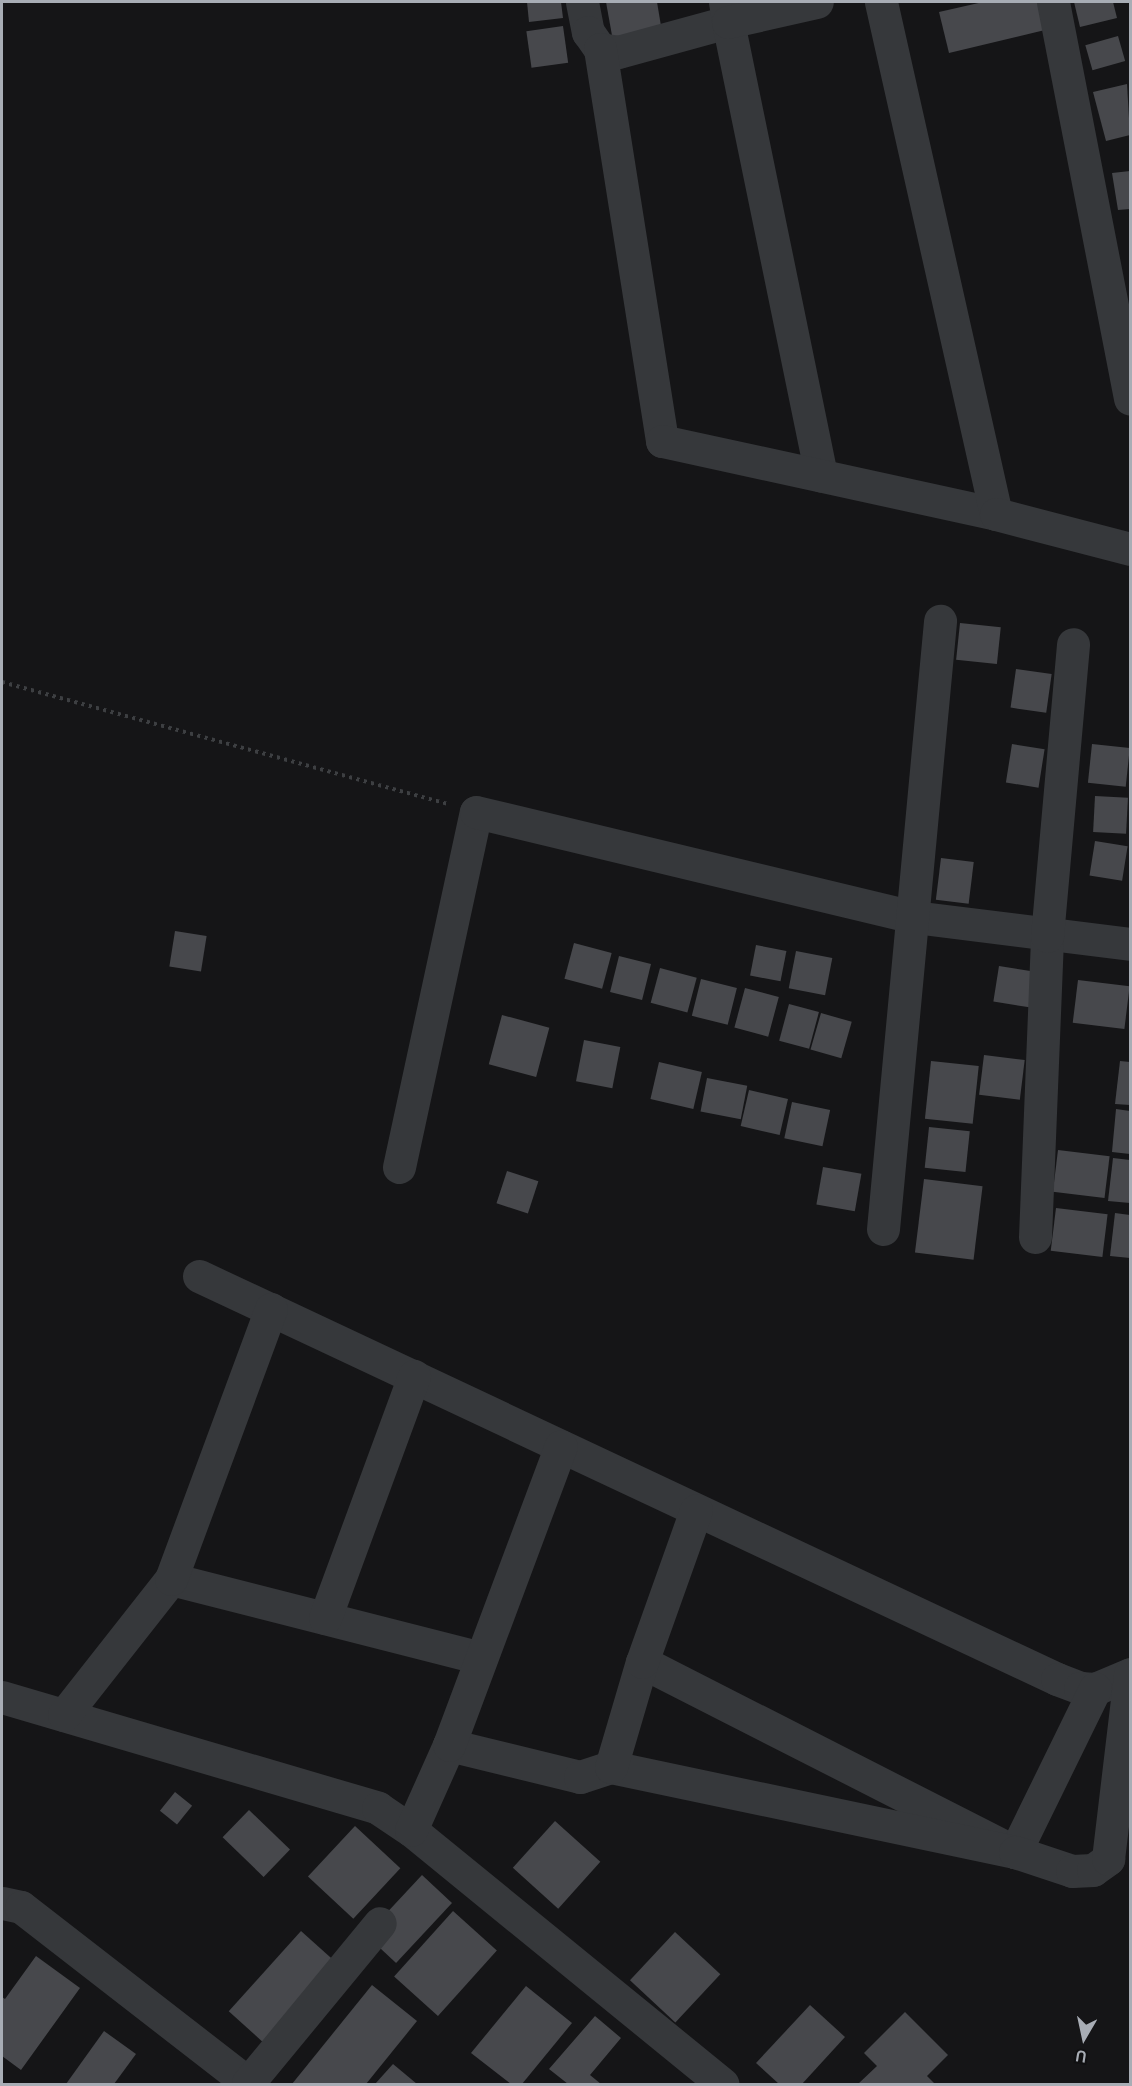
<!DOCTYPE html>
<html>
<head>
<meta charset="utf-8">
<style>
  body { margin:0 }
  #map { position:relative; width:1132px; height:2086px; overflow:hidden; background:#151517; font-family:"Space Grotesk",sans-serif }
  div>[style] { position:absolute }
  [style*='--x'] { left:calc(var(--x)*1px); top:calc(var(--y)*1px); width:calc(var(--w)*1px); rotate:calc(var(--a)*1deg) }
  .building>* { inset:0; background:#47484c; transform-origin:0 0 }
  .path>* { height:4px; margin-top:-2px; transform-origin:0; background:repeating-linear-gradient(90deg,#3d3f42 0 3px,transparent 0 7.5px) }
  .minor>* { height:33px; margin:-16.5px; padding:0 16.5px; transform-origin:16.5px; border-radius:16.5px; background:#36383b }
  span { translate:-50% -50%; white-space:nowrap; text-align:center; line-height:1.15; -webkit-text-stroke:6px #101012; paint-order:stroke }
  .frame { position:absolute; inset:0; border:3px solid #a8adb5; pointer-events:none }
  .north { position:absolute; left:1054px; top:2008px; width:60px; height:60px; -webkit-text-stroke:4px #101012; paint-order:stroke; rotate:189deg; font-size:16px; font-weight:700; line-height:24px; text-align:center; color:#a8adb5 }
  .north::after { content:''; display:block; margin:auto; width:21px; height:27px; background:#a8adb5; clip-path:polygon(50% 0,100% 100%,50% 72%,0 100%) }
</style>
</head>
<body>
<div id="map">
  <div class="building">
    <div style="clip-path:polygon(527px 2px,561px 2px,563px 18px,529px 22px)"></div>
    <div style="clip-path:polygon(606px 2px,657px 2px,662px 32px,613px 41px)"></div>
    <div style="clip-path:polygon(983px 2px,1038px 2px,1045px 30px,949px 53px,939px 12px)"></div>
    <div style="clip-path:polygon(1074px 2px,1113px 2px,1117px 18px,1080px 27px)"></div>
    <div style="left:563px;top:26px;width:37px;height:37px;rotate:82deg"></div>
    <div style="left:1118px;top:36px;width:26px;height:34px;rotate:74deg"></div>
    <div style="clip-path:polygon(1127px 84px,1130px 135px,1106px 141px,1093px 92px)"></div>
    <div style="clip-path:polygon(1130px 171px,1130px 209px,1118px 210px,1112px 173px)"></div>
    <div style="left:960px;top:623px;width:41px;height:37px;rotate:6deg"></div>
    <div style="left:1016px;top:669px;width:36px;height:39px;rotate:8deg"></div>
    <div style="left:1012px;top:744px;width:33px;height:39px;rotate:9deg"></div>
    <div style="left:1092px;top:744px;width:38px;height:39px;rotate:6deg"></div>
    <div style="left:1095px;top:796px;width:33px;height:36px;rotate:3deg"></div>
    <div style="left:1095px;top:841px;width:33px;height:35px;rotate:9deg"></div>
    <div style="left:941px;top:858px;width:33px;height:42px;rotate:7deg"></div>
    <div style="left:175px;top:931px;width:32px;height:36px;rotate:9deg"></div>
    <div style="left:574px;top:943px;width:39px;height:37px;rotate:15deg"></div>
    <div style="left:756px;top:945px;width:31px;height:31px;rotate:11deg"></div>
    <div style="left:796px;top:951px;width:37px;height:38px;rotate:11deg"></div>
    <div style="left:619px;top:956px;width:33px;height:37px;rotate:14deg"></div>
    <div style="left:999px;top:966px;width:43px;height:36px;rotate:9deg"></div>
    <div style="left:660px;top:968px;width:38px;height:36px;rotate:15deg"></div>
    <div style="left:701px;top:979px;width:37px;height:38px;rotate:14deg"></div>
    <div style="left:1078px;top:980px;width:52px;height:43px;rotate:7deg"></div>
    <div style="left:745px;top:988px;width:35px;height:41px;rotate:15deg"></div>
    <div style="left:789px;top:1004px;width:31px;height:38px;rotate:15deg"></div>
    <div style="left:821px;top:1013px;width:32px;height:38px;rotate:16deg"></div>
    <div style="left:502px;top:1015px;width:49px;height:51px;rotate:15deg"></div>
    <div style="left:584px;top:1040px;width:37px;height:42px;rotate:11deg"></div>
    <div style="left:984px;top:1055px;width:41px;height:40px;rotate:7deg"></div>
    <div style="left:931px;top:1061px;width:48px;height:58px;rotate:6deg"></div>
    <div style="clip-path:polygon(1120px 1061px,1130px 1062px,1130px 1105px,1115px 1104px)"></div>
    <div style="left:659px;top:1062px;width:44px;height:38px;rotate:13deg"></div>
    <div style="left:707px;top:1078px;width:41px;height:34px;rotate:11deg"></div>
    <div style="left:749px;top:1090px;width:40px;height:37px;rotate:13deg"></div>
    <div style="left:792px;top:1102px;width:39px;height:37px;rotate:12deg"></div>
    <div style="clip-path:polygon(1116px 1109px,1130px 1111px,1130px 1154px,1112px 1152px)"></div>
    <div style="left:929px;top:1127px;width:41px;height:41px;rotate:6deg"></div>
    <div style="left:1058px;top:1150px;width:52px;height:42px;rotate:7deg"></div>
    <div style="clip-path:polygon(1113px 1158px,1130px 1160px,1130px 1203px,1108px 1201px)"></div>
    <div style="left:823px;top:1167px;width:39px;height:38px;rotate:10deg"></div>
    <div style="left:507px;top:1171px;width:33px;height:34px;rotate:18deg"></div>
    <div style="left:924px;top:1179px;width:59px;height:74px;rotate:7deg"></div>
    <div style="left:1056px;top:1208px;width:52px;height:43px;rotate:7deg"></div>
    <div style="clip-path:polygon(1115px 1213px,1130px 1215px,1130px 1258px,1110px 1256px)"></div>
    <div style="left:175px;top:1792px;width:22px;height:24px;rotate:39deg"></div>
    <div style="left:249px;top:1810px;width:57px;height:38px;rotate:44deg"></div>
    <div style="left:555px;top:1821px;width:61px;height:63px;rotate:42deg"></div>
    <div style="left:355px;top:1826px;width:62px;height:69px;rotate:43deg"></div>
    <div style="left:422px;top:1875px;width:41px;height:82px;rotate:43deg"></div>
    <div style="left:453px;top:1911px;width:59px;height:88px;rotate:42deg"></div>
    <div style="left:301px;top:1931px;width:48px;height:108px;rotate:42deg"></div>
    <div style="left:675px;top:1932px;width:62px;height:66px;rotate:43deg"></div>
    <div style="clip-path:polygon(36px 1956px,80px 1988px,21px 2070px,2px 2056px,2px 1997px,5px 1999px)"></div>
    <div style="clip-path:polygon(372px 1985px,417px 2021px,366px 2084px,292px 2084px)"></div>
    <div style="clip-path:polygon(526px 1986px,572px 2023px,522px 2084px,511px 2084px,471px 2053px)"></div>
    <div style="clip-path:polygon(810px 2005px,845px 2037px,802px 2084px,779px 2084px,756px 2063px)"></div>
    <div style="clip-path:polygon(905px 2012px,948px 2055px,927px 2076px,935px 2084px,858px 2084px,877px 2066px,864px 2053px)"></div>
    <div style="clip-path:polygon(595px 2016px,621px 2038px,590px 2075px,601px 2084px,568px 2084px,549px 2069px)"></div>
    <div style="clip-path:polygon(104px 2031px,136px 2054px,114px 2084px,66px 2084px)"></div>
    <div style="clip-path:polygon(393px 2064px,417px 2084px,375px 2084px)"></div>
  </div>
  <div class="path">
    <div style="--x:2;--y:682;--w:461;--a:15.3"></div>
  </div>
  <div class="minor">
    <div style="--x:582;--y:2;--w:31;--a:79"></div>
    <div style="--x:588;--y:32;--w:21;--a:55"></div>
    <div style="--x:600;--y:49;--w:18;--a:9"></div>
    <div style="--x:618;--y:52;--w:114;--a:-15.3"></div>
    <div style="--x:728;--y:22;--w:463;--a:78.4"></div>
    <div style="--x:725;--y:2;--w:20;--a:81"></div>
    <div style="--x:728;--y:22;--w:91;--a:-12.7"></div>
    <div style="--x:1053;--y:2;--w:404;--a:79"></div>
    <div style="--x:600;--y:49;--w:397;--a:81"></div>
    <div style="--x:662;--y:441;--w:342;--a:12.3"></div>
    <div style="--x:996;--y:514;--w:525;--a:-102.66"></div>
    <div style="--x:996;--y:514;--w:138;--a:14.6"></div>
    <div style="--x:399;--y:1167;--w:363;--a:-77.8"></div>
    <div style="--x:476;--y:812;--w:450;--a:13.5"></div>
    <div style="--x:914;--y:917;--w:218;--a:7.1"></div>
    <div style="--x:883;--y:1229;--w:611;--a:-84.64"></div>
    <div style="--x:1035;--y:1237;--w:301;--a:-87.7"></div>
    <div style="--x:1047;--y:936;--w:293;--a:-84.9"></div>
    <div style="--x:199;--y:1276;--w:948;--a:25.16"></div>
    <div style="--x:1057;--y:1679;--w:25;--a:21"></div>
    <div style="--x:1080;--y:1688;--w:15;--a:4"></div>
    <div style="--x:1095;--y:1689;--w:38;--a:-23"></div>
    <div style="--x:171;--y:1579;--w:320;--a:14.3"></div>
    <div style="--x:325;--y:1618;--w:258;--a:-69.8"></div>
    <div style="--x:642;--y:1662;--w:419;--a:27"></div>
    <div style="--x:1015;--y:1852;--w:182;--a:-63.9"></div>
    <div style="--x:2;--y:1697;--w:392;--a:16.4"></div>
    <div style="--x:378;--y:1808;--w:40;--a:34"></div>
    <div style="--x:411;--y:1830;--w:402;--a:39.2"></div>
    <div style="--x:64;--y:1715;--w:173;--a:-51.8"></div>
    <div style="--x:171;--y:1579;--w:288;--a:-69.7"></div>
    <div style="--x:449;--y:1745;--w:135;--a:13.7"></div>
    <div style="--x:580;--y:1777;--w:33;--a:-18"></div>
    <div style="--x:611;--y:1767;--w:413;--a:11.9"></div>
    <div style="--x:1015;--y:1852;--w:60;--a:18.4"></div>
    <div style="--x:1072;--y:1871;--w:21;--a:-3"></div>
    <div style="--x:1093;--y:1870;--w:19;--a:-36"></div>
    <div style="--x:1108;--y:1859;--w:186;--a:-83.2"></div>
    <div style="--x:611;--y:1767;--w:109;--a:-73.6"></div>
    <div style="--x:642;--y:1662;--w:161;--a:-70.4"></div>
    <div style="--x:411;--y:1830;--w:93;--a:-65.9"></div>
    <div style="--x:449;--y:1745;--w:319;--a:-69.5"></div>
    <div style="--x:2;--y:1903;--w:19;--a:12"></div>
    <div style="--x:21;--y:1907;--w:289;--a:37.8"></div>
    <div style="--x:248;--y:2083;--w:207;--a:-50.5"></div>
  </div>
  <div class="frame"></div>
  <div class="north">U</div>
</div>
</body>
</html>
